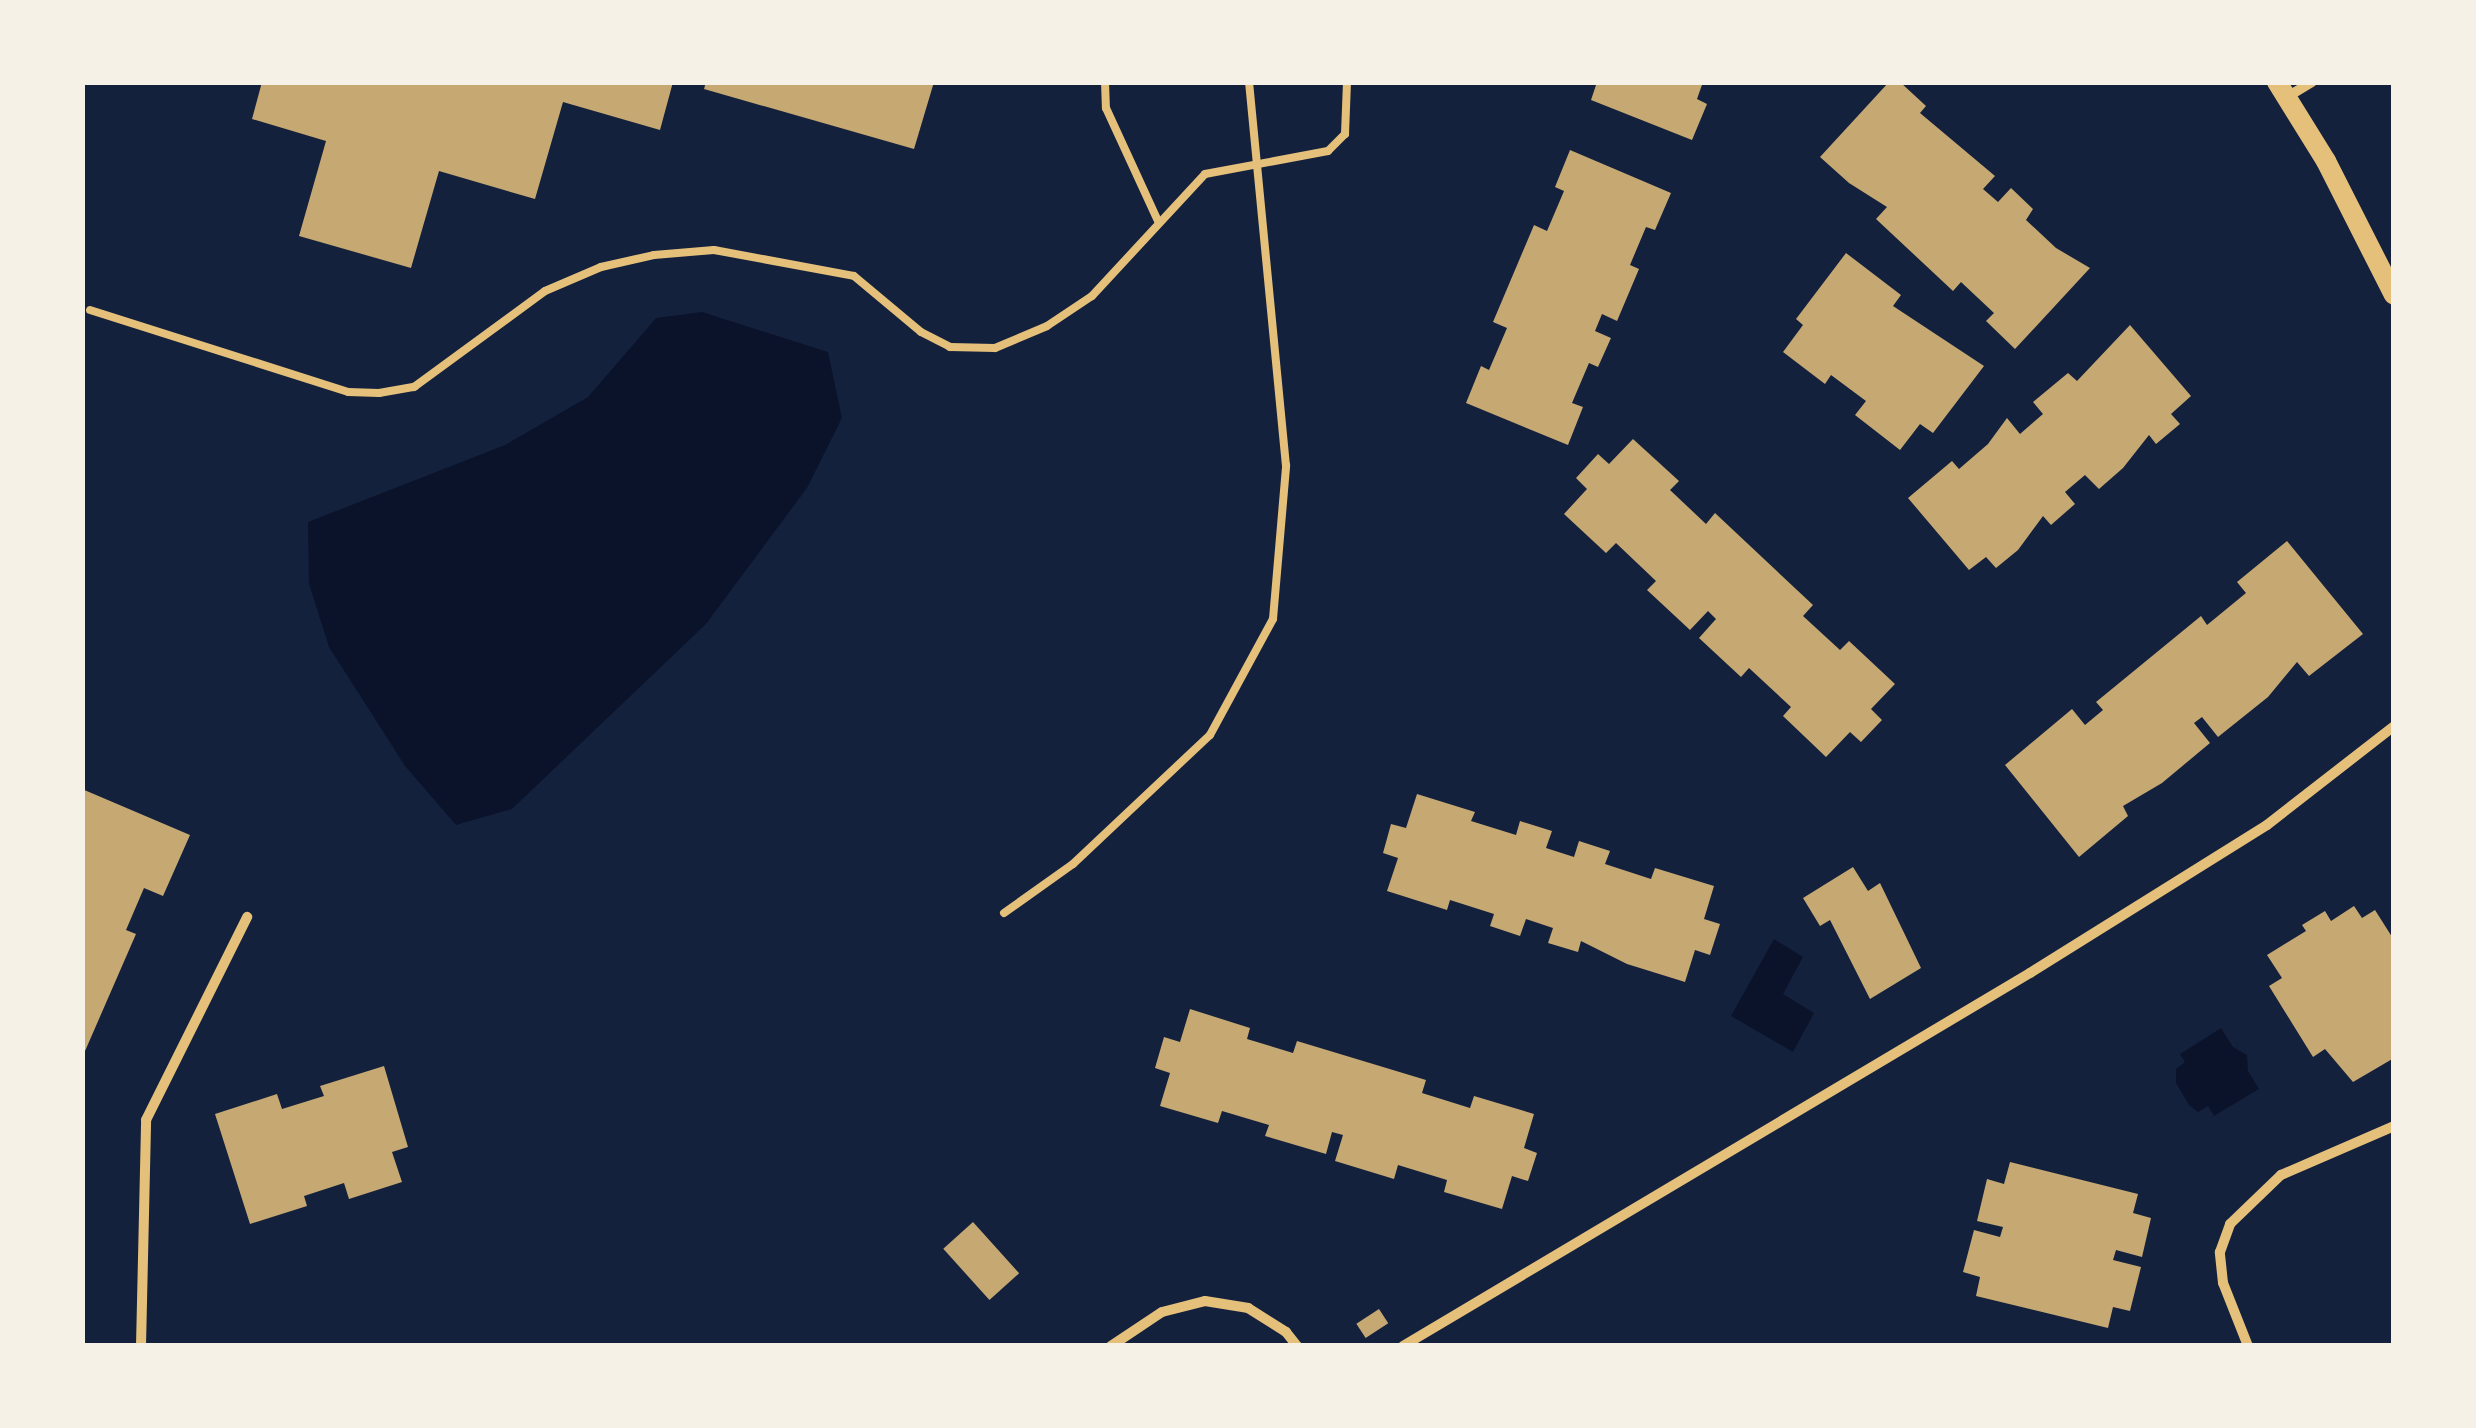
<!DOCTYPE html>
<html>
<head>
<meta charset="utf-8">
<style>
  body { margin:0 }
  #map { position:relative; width:2476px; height:1428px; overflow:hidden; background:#14213d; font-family:Ubuntu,sans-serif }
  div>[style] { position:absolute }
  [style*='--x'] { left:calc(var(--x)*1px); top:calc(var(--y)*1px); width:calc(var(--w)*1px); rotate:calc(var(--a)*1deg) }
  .water>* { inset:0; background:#0b132b }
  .building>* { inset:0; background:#c6a872; transform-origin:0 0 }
  .service>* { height:8px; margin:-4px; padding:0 4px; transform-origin:4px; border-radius:4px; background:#e5c07b }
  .minor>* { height:10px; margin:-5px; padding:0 5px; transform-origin:5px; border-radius:5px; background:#e5c07b }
  .secondary>* { height:20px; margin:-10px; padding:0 10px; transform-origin:10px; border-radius:10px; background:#e5c07b }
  span { translate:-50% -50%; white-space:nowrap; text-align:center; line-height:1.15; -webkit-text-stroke:8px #f6f1e7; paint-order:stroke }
  .frame { position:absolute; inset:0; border:85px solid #f6f1e7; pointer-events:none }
</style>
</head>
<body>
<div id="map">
  <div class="water">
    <div style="clip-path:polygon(702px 312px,828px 352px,842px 418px,807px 488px,706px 624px,512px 809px,456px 825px,405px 766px,329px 647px,309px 584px,308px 522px,505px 445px,588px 397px,656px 318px)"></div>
    <div style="clip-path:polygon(1774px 939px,1803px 957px,1783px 994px,1814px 1013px,1793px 1052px,1731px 1016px)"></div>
    <div style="clip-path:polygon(2221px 1028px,2233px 1047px,2247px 1055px,2248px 1071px,2259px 1089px,2214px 1116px,2208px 1106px,2198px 1112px,2189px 1105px,2176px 1083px,2176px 1069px,2185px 1062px,2180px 1054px)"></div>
  </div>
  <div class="building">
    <div style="clip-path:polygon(262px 82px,673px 82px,660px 130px,563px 102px,535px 199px,439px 171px,411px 268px,299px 236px,326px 141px,252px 119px)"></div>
    <div style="clip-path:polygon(706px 82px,934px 82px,914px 149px,704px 89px)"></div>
    <div style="clip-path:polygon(1597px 82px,1703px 82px,1697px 99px,1707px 104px,1692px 140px,1591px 100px)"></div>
    <div style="clip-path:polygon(1889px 82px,1900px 82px,1926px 106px,1920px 113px,1995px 176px,1983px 189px,1998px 202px,2011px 188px,2033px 209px,2026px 220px,2056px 248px,2090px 268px,2015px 349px,1986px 321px,1994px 313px,1961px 282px,1953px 291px,1876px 219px,1887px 207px,1849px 183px,1820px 157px)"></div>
    <div style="clip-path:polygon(1570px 150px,1671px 193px,1655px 230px,1646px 227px,1630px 265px,1639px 269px,1617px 321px,1602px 314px,1595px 331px,1611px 338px,1598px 367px,1589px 363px,1572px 403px,1583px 407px,1568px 445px,1466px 403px,1481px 366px,1489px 370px,1507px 328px,1493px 322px,1534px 225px,1547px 231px,1564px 191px,1555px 187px)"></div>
    <div style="clip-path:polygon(1846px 253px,1901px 295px,1893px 306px,1984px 366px,1933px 433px,1920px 424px,1900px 450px,1855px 415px,1866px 401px,1831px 375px,1825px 384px,1783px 352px,1803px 325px,1796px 319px)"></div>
    <div style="clip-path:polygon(2130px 325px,2191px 396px,2171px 414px,2180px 424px,2156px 444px,2149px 435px,2123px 468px,2099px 489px,2085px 475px,2065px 492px,2075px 504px,2051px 525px,2043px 516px,2018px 550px,1996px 568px,1986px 557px,1969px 570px,1908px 498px,1952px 461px,1959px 469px,1988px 444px,2007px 418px,2020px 434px,2043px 414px,2033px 402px,2068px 373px,2077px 381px)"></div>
    <div style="clip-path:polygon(1633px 439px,1679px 481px,1670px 490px,1706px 524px,1715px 513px,1813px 605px,1803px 616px,1840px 650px,1849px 641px,1895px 684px,1871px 709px,1882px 720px,1861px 742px,1850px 732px,1826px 757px,1783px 716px,1791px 707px,1749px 668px,1741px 677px,1699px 638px,1716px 619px,1708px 611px,1690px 630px,1647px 590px,1656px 581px,1616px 543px,1606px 553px,1564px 514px,1587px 489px,1576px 478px,1598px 454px,1609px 464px)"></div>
    <div style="clip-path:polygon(2287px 541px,2363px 634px,2309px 676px,2297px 662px,2268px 697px,2218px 737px,2202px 717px,2194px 723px,2210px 743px,2162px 783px,2123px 806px,2128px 816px,2079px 857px,2005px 765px,2072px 709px,2085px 725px,2103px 710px,2096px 702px,2201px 616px,2207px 625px,2246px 593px,2237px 582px)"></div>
    <div style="clip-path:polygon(82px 789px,190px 835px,163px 896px,144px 888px,126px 930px,136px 934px,82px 1058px)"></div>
    <div style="clip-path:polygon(1417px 794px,1475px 812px,1471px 821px,1516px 835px,1520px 821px,1552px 831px,1546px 848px,1574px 857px,1579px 841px,1610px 851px,1605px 864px,1651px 879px,1655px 868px,1714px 886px,1704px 919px,1720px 924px,1710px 955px,1695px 950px,1685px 982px,1627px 964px,1581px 941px,1578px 952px,1548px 943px,1553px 928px,1526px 919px,1520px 936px,1490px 926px,1494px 914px,1450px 900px,1447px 910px,1387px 891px,1398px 858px,1383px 853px,1391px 824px,1406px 828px)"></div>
    <div style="clip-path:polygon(1853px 867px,1868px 891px,1880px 883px,1921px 968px,1870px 999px,1830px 920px,1820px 926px,1803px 898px)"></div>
    <div style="clip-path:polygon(2354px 906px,2362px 918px,2375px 910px,2394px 940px,2394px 1058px,2353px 1082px,2325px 1049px,2313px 1057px,2269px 986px,2282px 978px,2267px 955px,2306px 931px,2302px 925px,2325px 911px,2331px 921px)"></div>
    <div style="clip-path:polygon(1190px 1009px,1250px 1028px,1247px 1039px,1293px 1053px,1297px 1041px,1426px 1080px,1422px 1093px,1470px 1108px,1474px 1096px,1534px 1114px,1524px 1148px,1537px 1153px,1528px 1181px,1512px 1176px,1502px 1209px,1444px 1192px,1447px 1180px,1398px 1165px,1394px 1179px,1335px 1161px,1343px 1135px,1332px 1132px,1326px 1154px,1265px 1136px,1269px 1125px,1222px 1111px,1218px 1123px,1160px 1106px,1170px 1073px,1155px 1068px,1164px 1037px,1180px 1042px)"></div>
    <div style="clip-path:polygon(384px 1066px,408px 1147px,392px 1152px,402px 1182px,349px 1199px,344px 1183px,304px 1196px,307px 1206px,250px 1224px,215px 1114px,277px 1094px,282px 1109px,324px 1096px,320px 1086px)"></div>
    <div style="clip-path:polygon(2010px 1162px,2138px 1194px,2133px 1213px,2151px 1218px,2142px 1257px,2116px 1250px,2113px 1260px,2141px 1267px,2130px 1311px,2113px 1307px,2108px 1328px,1976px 1296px,1980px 1277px,1963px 1272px,1974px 1230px,2000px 1237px,2003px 1227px,1977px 1221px,1987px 1179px,2004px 1184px)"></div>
    <div style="left:973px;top:1222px;width:69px;height:40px;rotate:48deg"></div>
    <div style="left:1379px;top:1309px;width:17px;height:27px;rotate:57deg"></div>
  </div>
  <div class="service">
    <div style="--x:1105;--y:82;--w:26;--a:88"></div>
    <div style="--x:1106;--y:108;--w:124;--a:65.3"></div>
    <div style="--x:90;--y:310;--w:271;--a:17.6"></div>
    <div style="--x:348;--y:392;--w:31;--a:2"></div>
    <div style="--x:379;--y:393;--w:36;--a:-10"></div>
    <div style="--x:414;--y:387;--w:162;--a:-36.2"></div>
    <div style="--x:545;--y:291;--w:61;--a:-23.2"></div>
    <div style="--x:601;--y:267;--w:54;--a:-12.8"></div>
    <div style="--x:654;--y:255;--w:60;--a:-4.8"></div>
    <div style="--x:714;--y:250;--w:142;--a:10.5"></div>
    <div style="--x:854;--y:276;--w:87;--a:39.9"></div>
    <div style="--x:921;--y:332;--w:33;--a:27"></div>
    <div style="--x:950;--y:347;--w:45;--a:1.3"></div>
    <div style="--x:995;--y:348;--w:56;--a:-22.9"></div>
    <div style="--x:1047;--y:326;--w:54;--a:-33.7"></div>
    <div style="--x:1092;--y:296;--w:166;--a:-47.2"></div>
    <div style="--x:1205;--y:174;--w:125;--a:-10.6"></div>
    <div style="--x:1328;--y:151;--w:24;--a:-45"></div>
    <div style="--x:1345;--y:134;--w:52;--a:-87.8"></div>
    <div style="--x:1004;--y:913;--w:85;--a:-35.4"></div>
    <div style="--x:1073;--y:864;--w:188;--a:-43.3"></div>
    <div style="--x:1210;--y:735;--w:132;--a:-61.5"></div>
    <div style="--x:1273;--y:619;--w:154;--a:-85.1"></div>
    <div style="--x:1286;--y:466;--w:386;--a:-95.5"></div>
  </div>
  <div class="minor">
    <div style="--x:2287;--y:97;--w:29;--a:-31"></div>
    <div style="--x:141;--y:1346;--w:226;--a:-88.7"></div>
    <div style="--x:146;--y:1120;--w:227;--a:-63.5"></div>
    <div style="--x:1111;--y:1346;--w:61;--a:-33.7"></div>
    <div style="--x:1162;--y:1312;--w:44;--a:-14.3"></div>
    <div style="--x:1205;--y:1301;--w:44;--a:9.2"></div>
    <div style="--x:1248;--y:1308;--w:45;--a:32.3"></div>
    <div style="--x:1286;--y:1332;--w:18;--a:52"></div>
    <div style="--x:1403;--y:1346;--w:730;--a:-30.75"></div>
    <div style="--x:2030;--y:973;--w:279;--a:-32"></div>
    <div style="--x:2267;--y:825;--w:161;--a:-37.9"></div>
    <div style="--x:2248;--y:1346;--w:68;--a:-111.6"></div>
    <div style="--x:2223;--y:1283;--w:31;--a:-96"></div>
    <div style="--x:2220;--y:1252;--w:30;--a:-70"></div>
    <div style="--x:2230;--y:1224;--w:71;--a:-43.9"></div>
    <div style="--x:2281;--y:1175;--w:123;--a:-23.4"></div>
  </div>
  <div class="secondary">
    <div style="--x:2277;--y:82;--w:93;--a:58.2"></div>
    <div style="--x:2326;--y:161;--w:150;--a:63.1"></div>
  </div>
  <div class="frame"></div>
</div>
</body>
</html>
